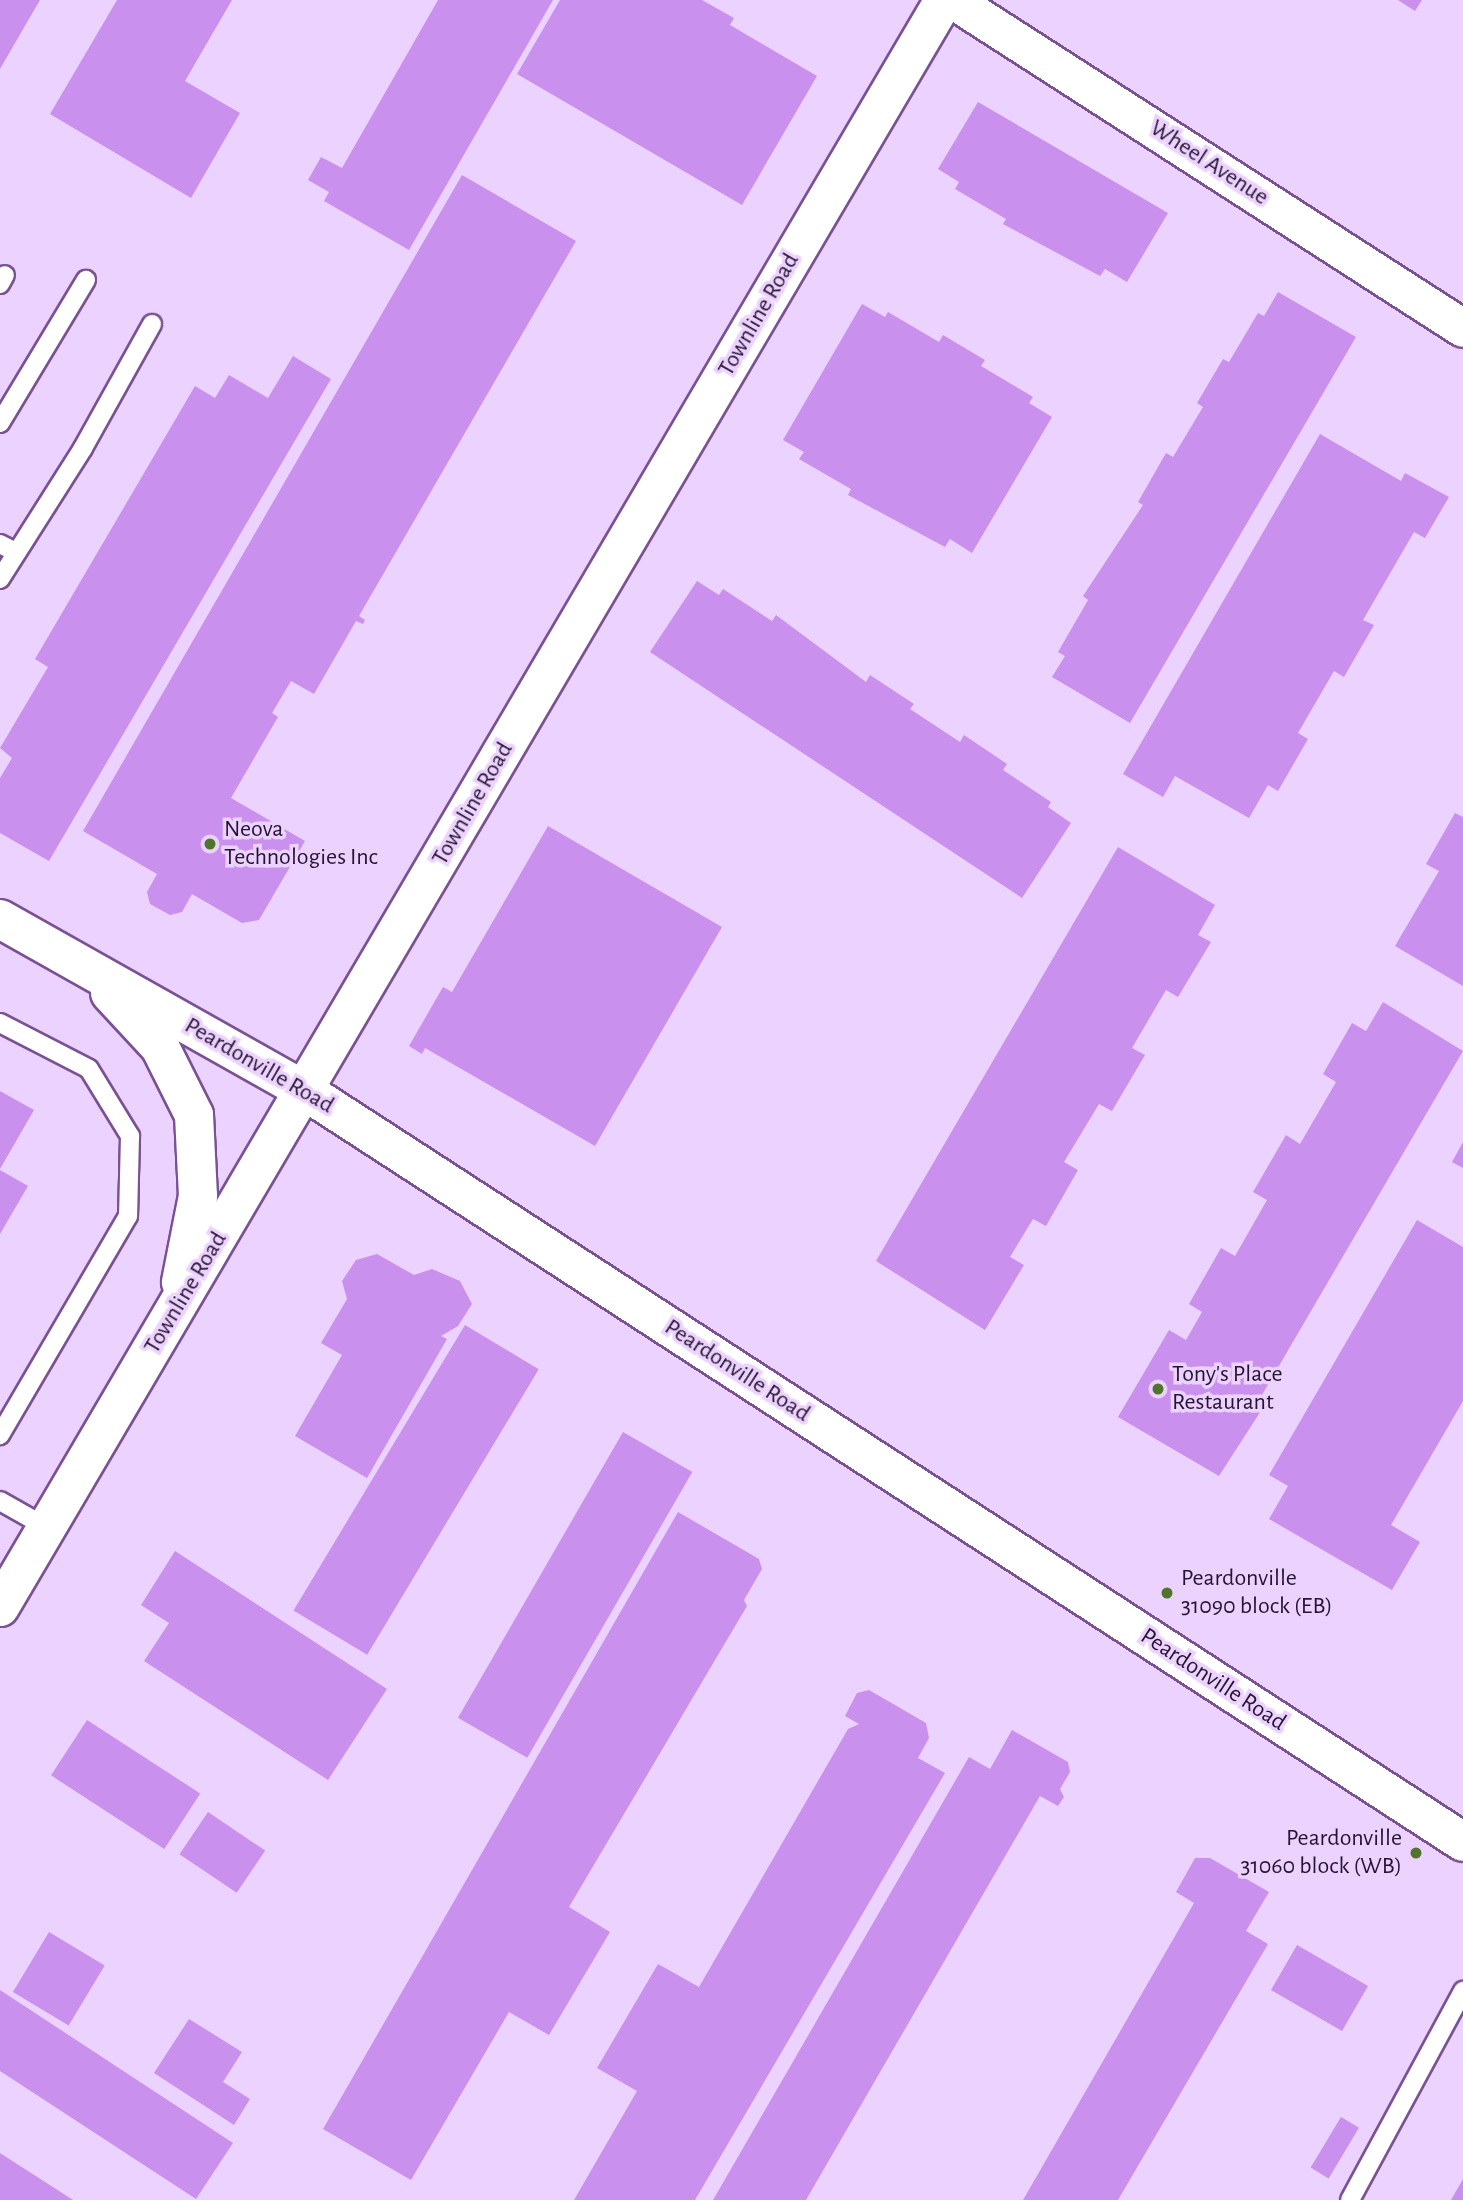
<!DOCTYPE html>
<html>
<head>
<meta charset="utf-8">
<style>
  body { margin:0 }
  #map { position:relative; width:1463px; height:2200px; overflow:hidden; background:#ecd2fe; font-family:"Alegreya Sans",sans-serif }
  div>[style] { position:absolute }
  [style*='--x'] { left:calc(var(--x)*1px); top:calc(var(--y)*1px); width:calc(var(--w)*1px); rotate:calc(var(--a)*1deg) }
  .building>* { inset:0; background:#ca90ee; transform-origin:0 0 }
  .roads { filter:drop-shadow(2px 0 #7a5293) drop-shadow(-2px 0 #7a5293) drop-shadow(0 2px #7a5293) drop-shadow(0 -2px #7a5293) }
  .lane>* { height:18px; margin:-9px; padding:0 9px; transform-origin:9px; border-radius:9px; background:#fff }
  .street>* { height:37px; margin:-18.5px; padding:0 18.5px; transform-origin:18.5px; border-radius:18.5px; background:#fff }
  .secondary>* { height:38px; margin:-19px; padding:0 19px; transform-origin:19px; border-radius:19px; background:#fff }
  .dots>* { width:19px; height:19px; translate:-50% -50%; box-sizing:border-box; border:4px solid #ecd2fe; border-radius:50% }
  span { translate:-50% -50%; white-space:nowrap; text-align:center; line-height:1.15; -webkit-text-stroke:7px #ecd2fe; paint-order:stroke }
  .street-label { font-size:24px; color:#261530 }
  .poi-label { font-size:24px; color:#261530 }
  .left { translate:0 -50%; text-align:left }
  .right { translate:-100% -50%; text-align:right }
</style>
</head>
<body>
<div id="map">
  <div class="building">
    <div style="clip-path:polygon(0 0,40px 0,0 69px)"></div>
    <div style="clip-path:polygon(117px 0,232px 0,185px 81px,240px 113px,191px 198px,50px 114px)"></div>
    <div style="clip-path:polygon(438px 0,553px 0,409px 250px,324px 201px,329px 192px,308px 180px,321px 157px,342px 168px)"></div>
    <div style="clip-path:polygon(560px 0,702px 0,734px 18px,730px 25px,817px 76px,742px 205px,517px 74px)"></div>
    <div style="clip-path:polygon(1398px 0,1422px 0,1415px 11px)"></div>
    <div style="clip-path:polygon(978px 102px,1168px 213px,1127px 282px,1105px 269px,1100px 276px,1003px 224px,1006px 219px,955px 189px,959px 182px,938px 169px)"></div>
    <div style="clip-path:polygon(462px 175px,576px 241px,359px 616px,365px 620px,363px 624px,356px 621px,314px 694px,291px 681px,272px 713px,278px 717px,231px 798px,305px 841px,259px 920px,242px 923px,192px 894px,182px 912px,170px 915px,150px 904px,147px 892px,157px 874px,83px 831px)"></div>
    <div style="clip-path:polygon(1278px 292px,1356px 337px,1130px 723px,1052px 677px,1065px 656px,1058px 652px,1088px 600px,1083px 596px,1143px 505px,1138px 502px,1166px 453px,1173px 457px,1203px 407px,1197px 403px,1223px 359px,1229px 362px,1258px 313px,1264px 316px)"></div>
    <div style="clip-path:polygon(862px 304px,885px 317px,888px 312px,939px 342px,943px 335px,985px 360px,981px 366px,1033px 397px,1029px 403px,1052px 417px,972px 553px,950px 539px,945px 547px,848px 495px,851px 489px,799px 459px,804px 452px,783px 440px)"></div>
    <div style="clip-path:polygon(293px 356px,331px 379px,49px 861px,0 833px,0 778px,12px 758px,0 748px,48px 667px,35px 659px,195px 386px,215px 398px,229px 375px,268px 398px)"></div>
    <div style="clip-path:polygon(1320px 434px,1401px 481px,1405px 473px,1449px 497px,1425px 538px,1414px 532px,1363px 620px,1374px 625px,1344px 677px,1334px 671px,1298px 733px,1308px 739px,1278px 791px,1268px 785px,1249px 818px,1175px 776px,1163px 797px,1123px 774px)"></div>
    <div style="clip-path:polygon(697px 581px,719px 595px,723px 589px,772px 621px,776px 615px,866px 682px,870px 675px,914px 704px,910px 709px,960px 742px,964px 735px,1007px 764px,1003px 770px,1051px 802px,1048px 807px,1071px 823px,1022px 898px,650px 652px)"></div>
    <div style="clip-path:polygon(1455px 813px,1463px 817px,1463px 986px,1395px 946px,1439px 871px,1426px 864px)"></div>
    <div style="clip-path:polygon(548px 826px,722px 927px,595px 1146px,425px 1048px,422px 1054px,409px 1046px,443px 987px,452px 992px)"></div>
    <div style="clip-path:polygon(1118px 847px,1215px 905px,1198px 935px,1211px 942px,1178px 997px,1166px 990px,1132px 1048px,1145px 1055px,1112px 1111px,1099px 1104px,1064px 1162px,1078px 1170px,1046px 1226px,1033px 1219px,1010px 1257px,1024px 1265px,985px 1330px,876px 1261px)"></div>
    <div style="clip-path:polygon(1383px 1002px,1463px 1051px,1259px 1400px,1266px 1403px,1219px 1476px,1118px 1417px,1169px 1330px,1186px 1340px,1202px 1312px,1189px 1304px,1221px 1248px,1235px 1256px,1267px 1200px,1253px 1192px,1286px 1135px,1300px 1144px,1336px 1082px,1323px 1074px,1352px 1023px,1366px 1031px)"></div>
    <div style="clip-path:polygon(0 1091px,34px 1110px,0 1169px)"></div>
    <div style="clip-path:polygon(1463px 1142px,1463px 1168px,1452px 1162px)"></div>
    <div style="clip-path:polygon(0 1170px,28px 1186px,0 1234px)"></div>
    <div style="clip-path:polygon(1417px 1220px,1463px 1247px,1463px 1401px,1391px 1525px,1420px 1542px,1392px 1590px,1269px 1519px,1288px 1486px,1269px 1475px)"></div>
    <div style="clip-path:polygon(377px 1254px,414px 1275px,432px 1269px,460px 1281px,472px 1304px,458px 1326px,441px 1336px,447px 1339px,367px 1478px,295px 1436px,342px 1355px,321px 1343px,347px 1299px,342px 1281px,356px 1260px)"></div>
    <div style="left:465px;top:1325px;width:86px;height:333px;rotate:31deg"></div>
    <div style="left:623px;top:1432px;width:80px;height:330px;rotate:30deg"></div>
    <div style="clip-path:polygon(678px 1512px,759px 1559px,762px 1569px,744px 1600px,747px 1606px,569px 1907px,610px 1932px,549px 2035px,509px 2012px,411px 2180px,323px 2129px)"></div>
    <div style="clip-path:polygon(175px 1551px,387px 1689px,328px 1780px,144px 1661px,169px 1623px,141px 1605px)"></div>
    <div style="clip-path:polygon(869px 1690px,926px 1723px,929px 1738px,918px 1758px,945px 1773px,695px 2200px,574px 2200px,637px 2091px,597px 2068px,658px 1964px,699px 1987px,848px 1729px,859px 1724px,845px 1716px,857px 1693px)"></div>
    <div style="left:87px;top:1720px;width:135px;height:66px;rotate:33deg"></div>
    <div style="clip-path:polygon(1012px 1730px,1068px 1762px,1070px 1772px,1060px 1789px,1064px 1797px,1058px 1806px,1040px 1796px,806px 2200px,713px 2200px,969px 1757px,990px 1769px)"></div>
    <div style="left:208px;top:1812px;width:69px;height:51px;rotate:34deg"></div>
    <div style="clip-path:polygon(1195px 1858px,1210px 1858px,1269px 1892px,1246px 1931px,1268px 1944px,1118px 2200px,1023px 2200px,1194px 1903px,1176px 1892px)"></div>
    <div style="left:49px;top:1932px;width:65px;height:70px;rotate:31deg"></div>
    <div style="left:1297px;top:1945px;width:82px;height:52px;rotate:30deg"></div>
    <div style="clip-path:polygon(0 1990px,233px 2143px,196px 2199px,0 2071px)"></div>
    <div style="clip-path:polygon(189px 2019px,242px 2052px,223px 2082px,250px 2099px,234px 2125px,154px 2073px)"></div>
    <div style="left:1341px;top:2117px;width:21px;height:59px;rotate:31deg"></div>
    <div style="clip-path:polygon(0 2153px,73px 2200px,0 2200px)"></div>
    <div style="clip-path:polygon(1463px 2179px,1463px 2200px,1451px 2200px)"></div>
  </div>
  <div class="roads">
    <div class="lane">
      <div style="--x:0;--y:284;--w:10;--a:-61"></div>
      <div style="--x:0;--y:423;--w:167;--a:-59"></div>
      <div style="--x:0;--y:544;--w:18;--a:27"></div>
      <div style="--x:0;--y:579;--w:155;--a:-57.6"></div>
      <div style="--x:83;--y:448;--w:142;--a:-60.9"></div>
      <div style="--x:0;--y:1023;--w:100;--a:27.3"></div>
      <div style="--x:89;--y:1069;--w:79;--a:58.5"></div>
      <div style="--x:130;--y:1136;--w:80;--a:91.4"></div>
      <div style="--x:128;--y:1216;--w:254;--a:120.3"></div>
      <div style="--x:0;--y:1501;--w:53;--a:29.5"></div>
      <div style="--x:1350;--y:2200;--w:238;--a:-61.6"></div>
    </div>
    <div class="street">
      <div style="--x:953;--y:0;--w:606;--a:32.75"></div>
    </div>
    <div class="secondary">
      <div style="--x:0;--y:919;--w:350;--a:29.4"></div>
      <div style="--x:305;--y:1091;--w:1380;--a:32.96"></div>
      <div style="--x:110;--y:993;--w:74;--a:47.2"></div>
      <div style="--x:160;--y:1047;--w:76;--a:63.4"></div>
      <div style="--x:194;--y:1115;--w:81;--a:87.2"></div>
      <div style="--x:198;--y:1196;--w:88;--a:101.2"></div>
      <div style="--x:0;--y:1607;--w:1864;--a:-59.57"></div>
    </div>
  </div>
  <div class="dots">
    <div style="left:210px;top:844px;background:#50742c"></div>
    <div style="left:1158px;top:1389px;background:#50742c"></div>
    <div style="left:1167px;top:1593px;background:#50742c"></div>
    <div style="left:1416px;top:1853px;background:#50742c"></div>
  </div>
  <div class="street-label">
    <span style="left:1209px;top:163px;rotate:33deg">Wheel Avenue</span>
    <span style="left:759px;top:315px;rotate:-60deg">Townline Road</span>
    <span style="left:473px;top:804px;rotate:-60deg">Townline Road</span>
    <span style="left:259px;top:1066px;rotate:30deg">Peardonville Road</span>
    <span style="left:186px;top:1293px;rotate:-59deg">Townline Road</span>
    <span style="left:737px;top:1371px;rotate:33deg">Peardonville Road</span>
    <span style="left:1213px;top:1680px;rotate:33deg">Peardonville Road</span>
  </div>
  <div class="poi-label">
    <span class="left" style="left:224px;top:844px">Neova<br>Technologies Inc</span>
    <span class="left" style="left:1172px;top:1389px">Tony's Place<br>Restaurant</span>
    <span class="left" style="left:1181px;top:1593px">Peardonville<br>31090 block (EB)</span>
    <span class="right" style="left:1402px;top:1853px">Peardonville<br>31060 block (WB)</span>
  </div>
</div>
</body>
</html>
